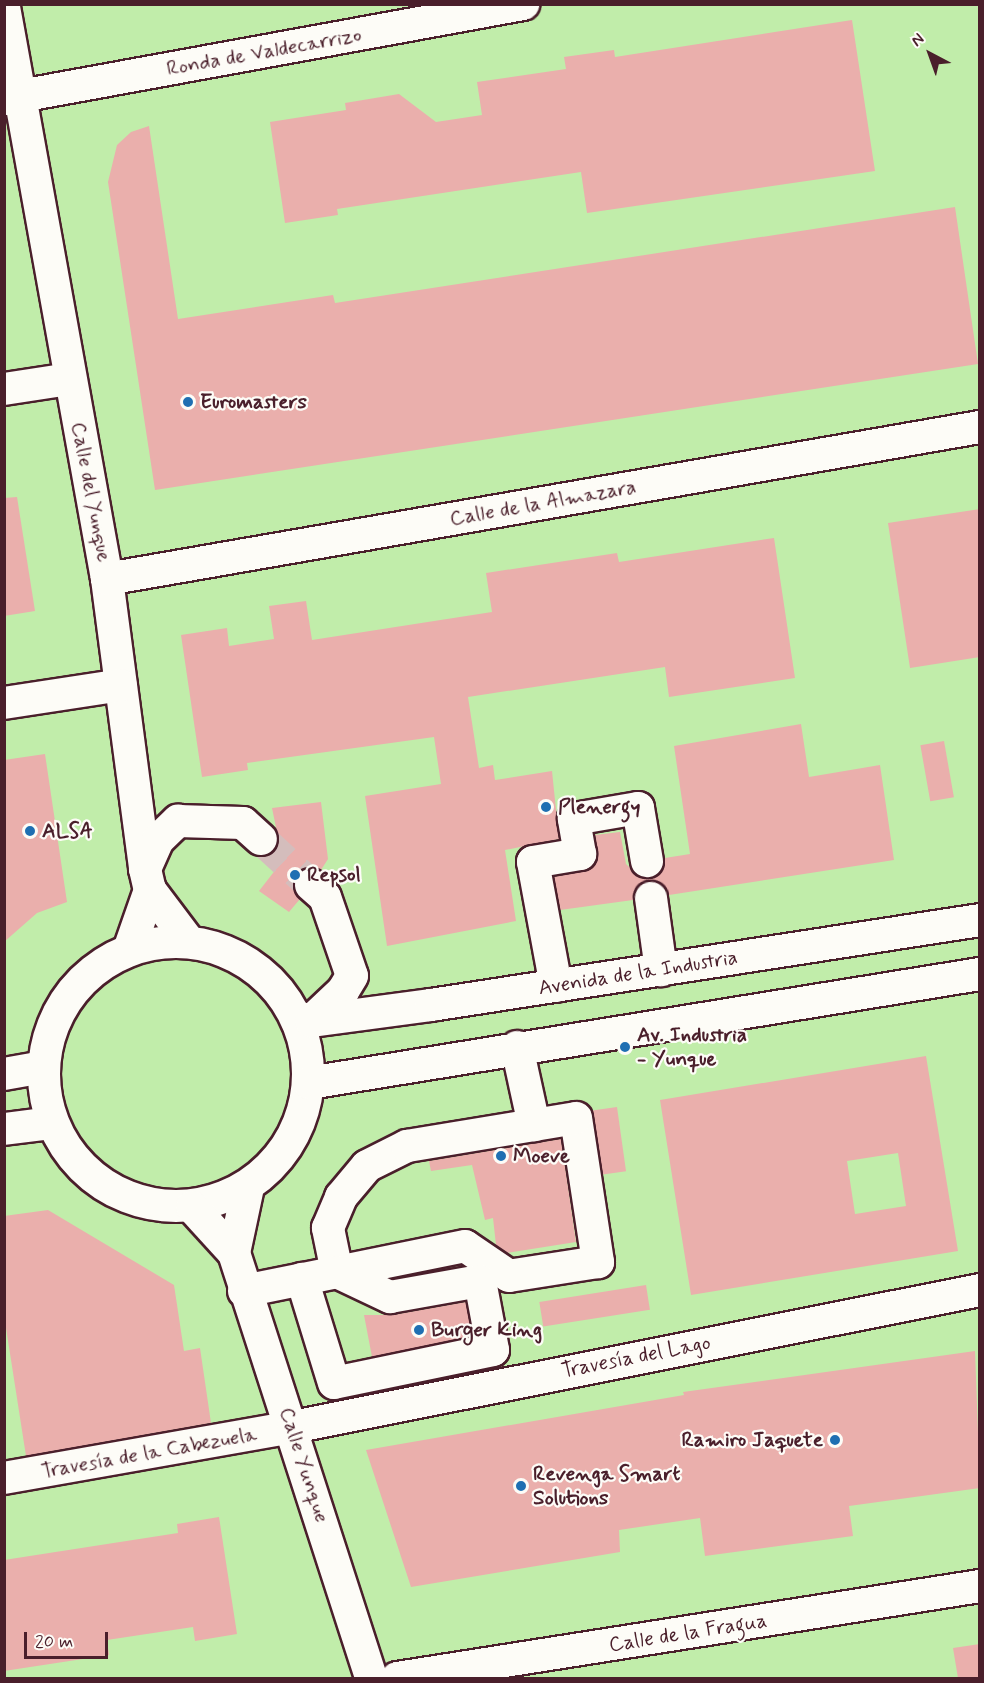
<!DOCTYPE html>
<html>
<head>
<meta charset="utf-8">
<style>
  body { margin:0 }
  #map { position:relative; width:984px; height:1683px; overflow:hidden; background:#f7e5e0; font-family:Mynerve,sans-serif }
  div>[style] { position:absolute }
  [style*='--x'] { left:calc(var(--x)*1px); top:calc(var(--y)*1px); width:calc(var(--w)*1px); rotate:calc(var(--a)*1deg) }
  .green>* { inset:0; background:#c1edaa; transform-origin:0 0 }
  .building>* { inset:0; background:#eaafac; transform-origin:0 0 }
  .minor-tunnel>* { height:32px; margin-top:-16px; transform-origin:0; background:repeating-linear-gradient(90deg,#d4bdbc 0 32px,transparent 0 48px) }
  .roads { filter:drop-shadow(2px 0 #4a1f2b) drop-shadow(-2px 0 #4a1f2b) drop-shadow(0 2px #4a1f2b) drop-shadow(0 -2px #4a1f2b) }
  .minor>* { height:32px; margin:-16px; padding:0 16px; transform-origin:16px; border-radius:16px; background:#fdfcf7 }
  .minor>.ring { margin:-16px; padding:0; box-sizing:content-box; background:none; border:32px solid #fdfcf7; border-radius:50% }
  .dots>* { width:16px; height:16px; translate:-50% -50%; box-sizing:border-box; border:3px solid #fdfcf7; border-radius:50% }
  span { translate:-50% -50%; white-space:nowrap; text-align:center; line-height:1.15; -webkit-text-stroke:4.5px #fdfcf7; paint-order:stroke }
  .street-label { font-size:21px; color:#4a1f2b }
  .poi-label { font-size:21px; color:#4a1f2b; font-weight:700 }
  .left { translate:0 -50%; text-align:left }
  .right { translate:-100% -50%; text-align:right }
  .frame { position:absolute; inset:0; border:6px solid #4a1f2b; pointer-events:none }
  .north { position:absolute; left:900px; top:24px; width:60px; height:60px; -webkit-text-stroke:4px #fdfcf7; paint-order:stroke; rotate:319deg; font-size:16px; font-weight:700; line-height:24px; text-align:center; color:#4a1f2b }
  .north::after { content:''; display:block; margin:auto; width:21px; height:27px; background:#4a1f2b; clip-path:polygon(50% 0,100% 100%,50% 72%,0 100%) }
  .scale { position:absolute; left:24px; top:1632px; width:84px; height:27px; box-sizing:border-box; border:3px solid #4a1f2b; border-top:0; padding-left:8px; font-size:18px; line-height:21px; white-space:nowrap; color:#4a1f2b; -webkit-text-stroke:4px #fdfcf7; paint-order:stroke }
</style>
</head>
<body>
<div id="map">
  <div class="green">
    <div style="left:5px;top:5px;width:974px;height:1673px"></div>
  </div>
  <div class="building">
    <div style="clip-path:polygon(852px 20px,875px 171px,587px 213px,581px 172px,337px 209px,338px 215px,285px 223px,270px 122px,346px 110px,345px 103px,399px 94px,436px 122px,482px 115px,477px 82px,566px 69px,564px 57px,614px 50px,615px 57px)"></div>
    <div style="clip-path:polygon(149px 126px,178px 319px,333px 295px,335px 303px,955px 207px,978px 364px,155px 490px,108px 182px,117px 145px,131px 132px)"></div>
    <div style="clip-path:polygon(17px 497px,35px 611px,4px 616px,4px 498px)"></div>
    <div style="clip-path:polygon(980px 509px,980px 657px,910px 668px,888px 523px)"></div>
    <div style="clip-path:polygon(774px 538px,795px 678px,669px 697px,665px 667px,468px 697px,479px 768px,493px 765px,495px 780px,552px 771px,559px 839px,505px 850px,516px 921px,387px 946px,365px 796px,441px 784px,434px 737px,247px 763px,248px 770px,202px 777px,181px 635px,227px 628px,229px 646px,274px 639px,269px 606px,306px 601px,312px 640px,492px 612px,486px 573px,617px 553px,619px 562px)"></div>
    <div style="clip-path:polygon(801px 724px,809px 777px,880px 765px,894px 860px,669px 895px,658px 882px,648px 880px,635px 891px,633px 900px,560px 910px,554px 877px,592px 867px,597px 860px,595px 835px,620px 832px,626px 864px,641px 878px,658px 875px,665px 858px,690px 854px,674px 746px)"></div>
    <div style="left:944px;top:741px;width:57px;height:24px;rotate:80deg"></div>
    <div style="clip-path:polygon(45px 754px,67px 902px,37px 913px,4px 942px,4px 760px)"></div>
    <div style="clip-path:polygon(321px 802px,328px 859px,321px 870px,306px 868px,297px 874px,294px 890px,300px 899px,289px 912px,259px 891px,280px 864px,268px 855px,279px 842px,272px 808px)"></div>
    <div style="clip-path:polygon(evenodd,926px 1056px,958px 1251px,691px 1295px,660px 1100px,926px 1056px,898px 1153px,906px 1206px,855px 1214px,847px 1161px,898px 1153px)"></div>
    <div style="left:617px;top:1107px;width:65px;height:25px;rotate:82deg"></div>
    <div style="clip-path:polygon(561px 1139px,576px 1242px,507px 1253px,496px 1245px,493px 1218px,485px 1220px,472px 1165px,431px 1171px,429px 1161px)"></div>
    <div style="clip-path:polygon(48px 1210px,174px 1285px,184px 1351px,200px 1348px,211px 1423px,26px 1456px,4px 1315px,4px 1216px)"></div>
    <div style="left:646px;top:1285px;width:25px;height:108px;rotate:81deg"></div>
    <div style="clip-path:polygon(466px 1302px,472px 1336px,372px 1357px,364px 1315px,393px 1315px)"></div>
    <div style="clip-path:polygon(975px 1351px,980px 1488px,849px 1506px,853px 1536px,705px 1556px,700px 1518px,619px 1530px,620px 1552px,411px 1587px,366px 1450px,684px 1395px,683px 1392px)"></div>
    <div style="clip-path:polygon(219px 1517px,237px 1634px,195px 1641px,193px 1627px,107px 1640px,109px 1655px,4px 1671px,4px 1560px,178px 1533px,177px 1524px)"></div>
    <div style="clip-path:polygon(980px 1644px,980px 1678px,958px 1678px,953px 1648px)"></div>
  </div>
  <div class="minor-tunnel">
    <div style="--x:261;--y:839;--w:68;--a:42.6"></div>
  </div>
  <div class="roads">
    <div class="minor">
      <div style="--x:4;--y:7;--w:581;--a:79.79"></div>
      <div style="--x:107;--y:579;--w:292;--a:82.5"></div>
      <div style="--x:145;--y:869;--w:22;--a:77"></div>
      <div style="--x:150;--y:890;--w:65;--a:53.1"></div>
      <div style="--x:4;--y:99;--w:528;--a:-10.37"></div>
      <div style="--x:4;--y:389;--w:66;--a:-8.7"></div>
      <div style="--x:107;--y:579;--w:886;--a:-9.88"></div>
      <div style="--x:4;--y:703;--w:118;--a:-8.7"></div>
      <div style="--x:145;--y:869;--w:32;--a:-66"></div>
      <div style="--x:158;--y:840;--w:28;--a:-44"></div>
      <div style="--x:178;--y:821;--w:65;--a:1.8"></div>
      <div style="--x:243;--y:823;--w:24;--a:42"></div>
      <div style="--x:311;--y:885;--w:18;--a:41"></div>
      <div style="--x:325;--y:897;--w:83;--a:71.1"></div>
      <div style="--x:352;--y:976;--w:17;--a:121"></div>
      <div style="--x:343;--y:991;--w:44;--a:136.8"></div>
      <div style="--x:651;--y:898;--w:73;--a:82.1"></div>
      <div class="ring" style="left:44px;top:942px;width:232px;height:232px"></div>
      <div style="--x:129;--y:950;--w:64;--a:-70.7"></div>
      <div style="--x:556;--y:986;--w:126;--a:-100.5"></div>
      <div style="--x:533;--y:862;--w:48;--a:-9.7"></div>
      <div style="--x:580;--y:854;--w:36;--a:-100"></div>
      <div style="--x:574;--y:819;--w:65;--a:-9.8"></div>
      <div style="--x:638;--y:808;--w:54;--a:80.4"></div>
      <div style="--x:297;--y:1017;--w:15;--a:16"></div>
      <div style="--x:311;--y:1021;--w:121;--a:-7.6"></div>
      <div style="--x:431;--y:1005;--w:556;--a:-8.8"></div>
      <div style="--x:517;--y:1047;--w:80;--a:77.7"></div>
      <div style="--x:4;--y:1074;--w:40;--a:-10"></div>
      <div style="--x:309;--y:1083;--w:680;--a:-9.23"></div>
      <div style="--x:576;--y:1118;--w:146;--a:81.3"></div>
      <div style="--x:598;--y:1262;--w:90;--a:171.1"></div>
      <div style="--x:509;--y:1276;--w:53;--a:-145.7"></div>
      <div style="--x:465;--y:1246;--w:131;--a:168.5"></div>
      <div style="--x:337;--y:1272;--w:45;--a:-101.6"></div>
      <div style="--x:328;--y:1228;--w:34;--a:-67"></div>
      <div style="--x:341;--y:1197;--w:40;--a:-50"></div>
      <div style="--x:367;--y:1166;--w:45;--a:-26.6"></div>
      <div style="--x:407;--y:1146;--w:171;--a:-9.4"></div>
      <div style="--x:4;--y:1129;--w:47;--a:-7.3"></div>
      <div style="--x:192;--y:1207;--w:62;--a:47.6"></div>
      <div style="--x:234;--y:1253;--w:447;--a:72.1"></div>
      <div style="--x:234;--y:1253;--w:67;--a:-78"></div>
      <div style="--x:244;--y:1291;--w:95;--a:-11.5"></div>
      <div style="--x:337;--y:1272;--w:59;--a:25.3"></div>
      <div style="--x:390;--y:1297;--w:91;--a:-10.1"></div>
      <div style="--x:480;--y:1281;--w:70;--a:79.3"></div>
      <div style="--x:493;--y:1350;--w:162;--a:168.3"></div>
      <div style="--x:334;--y:1383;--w:109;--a:-107.1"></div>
      <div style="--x:4;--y:1478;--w:293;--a:-10"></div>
      <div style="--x:293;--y:1427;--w:701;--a:-11.28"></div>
      <div style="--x:397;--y:1678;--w:590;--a:-8.97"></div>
    </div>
  </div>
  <div class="dots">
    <div style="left:188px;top:402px;background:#1f6fb2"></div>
    <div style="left:546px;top:807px;background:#1f6fb2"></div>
    <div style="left:30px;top:831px;background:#1f6fb2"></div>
    <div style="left:295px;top:875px;background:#1f6fb2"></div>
    <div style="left:625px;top:1047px;background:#1f6fb2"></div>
    <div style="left:501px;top:1156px;background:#1f6fb2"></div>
    <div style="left:419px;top:1330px;background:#1f6fb2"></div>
    <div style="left:835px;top:1440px;background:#1f6fb2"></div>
    <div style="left:521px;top:1486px;background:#1f6fb2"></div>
  </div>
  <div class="street-label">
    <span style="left:264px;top:52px;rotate:-10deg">Ronda de Valdecarrizo</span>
    <span style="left:91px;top:492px;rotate:79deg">Calle del Yunque</span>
    <span style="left:543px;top:503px;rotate:-10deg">Calle de la Almazara</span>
    <span style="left:638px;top:973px;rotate:-9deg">Avenida de la Industria</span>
    <span style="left:636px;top:1357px;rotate:-11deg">Travesía del Lago</span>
    <span style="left:149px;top:1453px;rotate:-10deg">Travesía de la Cabezuela</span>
    <span style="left:304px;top:1465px;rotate:72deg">Calle Yunque</span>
    <span style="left:688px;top:1633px;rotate:-9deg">Calle de la Fragua</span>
  </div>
  <div class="poi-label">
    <span class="left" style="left:200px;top:402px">Euromasters</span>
    <span class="left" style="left:558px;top:807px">Plenergy</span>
    <span class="left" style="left:42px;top:831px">ALSA</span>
    <span class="left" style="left:307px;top:875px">Repsol</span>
    <span class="left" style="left:637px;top:1047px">Av. Industria<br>- Yunque</span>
    <span class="left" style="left:513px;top:1156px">Moeve</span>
    <span class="left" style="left:431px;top:1330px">Burger King</span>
    <span class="right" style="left:823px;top:1440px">Ramiro Jaquete</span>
    <span class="left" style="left:533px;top:1486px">Revenga Smart<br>Solutions</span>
  </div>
  <div class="frame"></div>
  <div class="north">N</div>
  <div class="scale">20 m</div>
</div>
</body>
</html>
